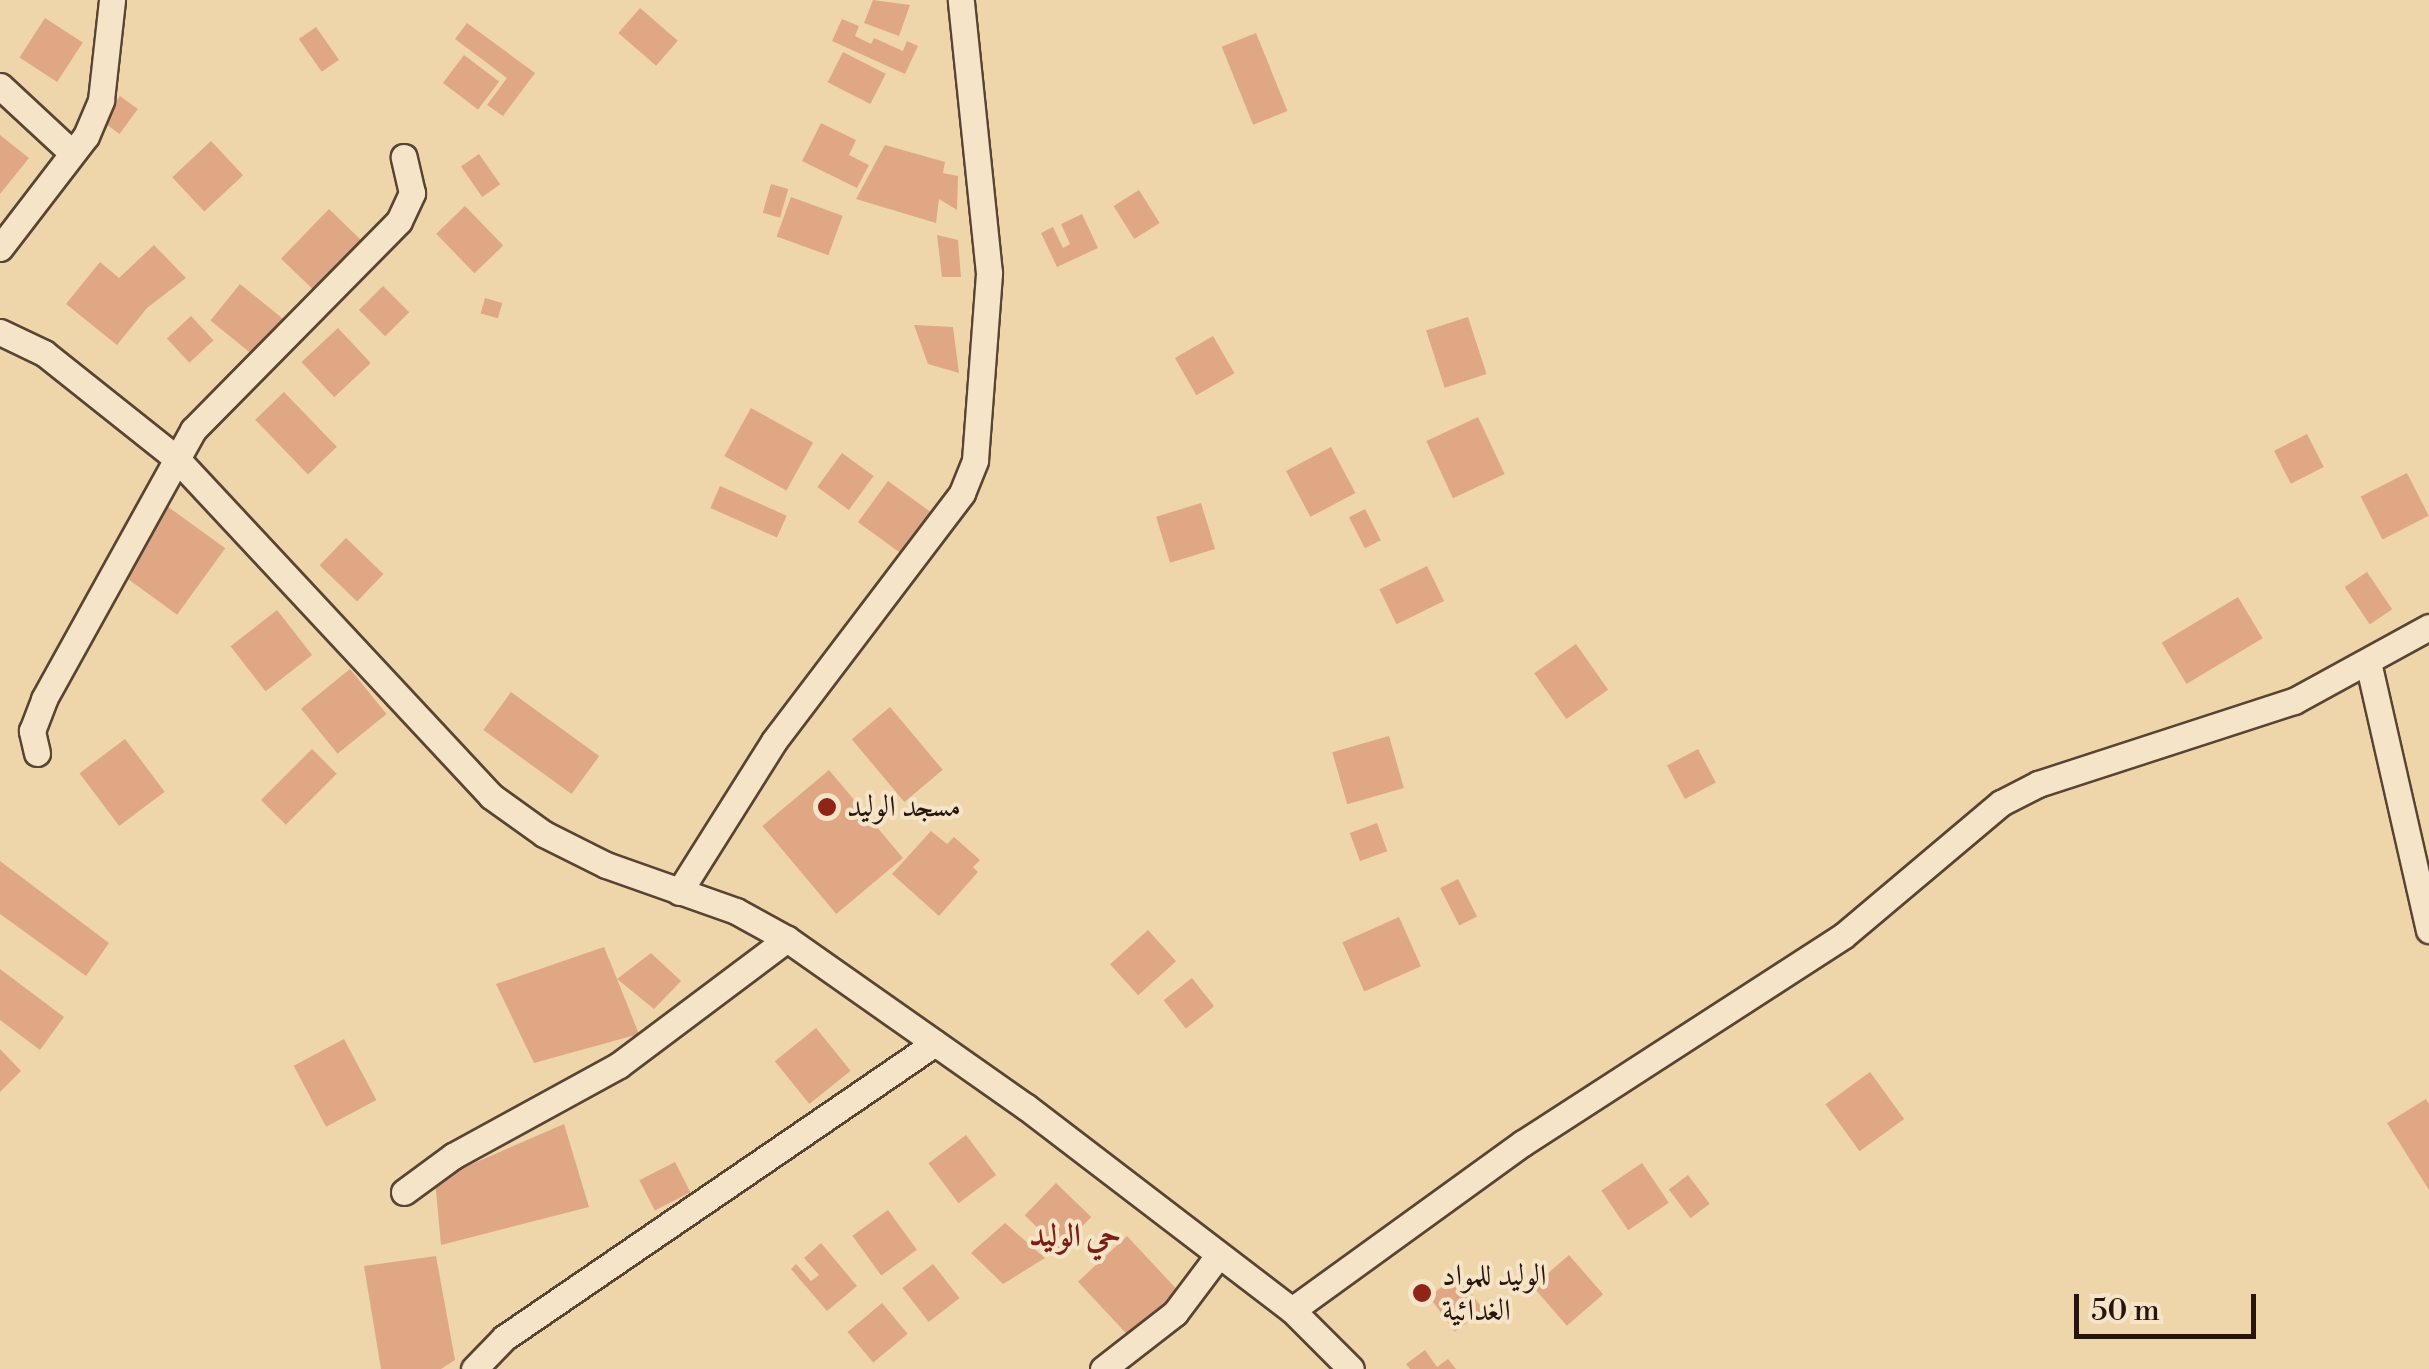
<!DOCTYPE html>
<html>
<head>
<meta charset="utf-8">
<style>
  body { margin:0 }
  #map { position:relative; width:2429px; height:1369px; overflow:hidden; background:#efd6aa; font-family:"Libre Bodoni",Amiri,serif }
  div>[style] { position:absolute }
  [style*='--x'] { left:calc(var(--x)*1px); top:calc(var(--y)*1px); width:calc(var(--w)*1px); rotate:calc(var(--a)*1deg) }
  .building>* { inset:0; background:#e0a785; transform-origin:0 0 }
  .roads { filter:drop-shadow(2px 0 #594434) drop-shadow(-2px 0 #594434) drop-shadow(0 2px #594434) drop-shadow(0 -2px #594434) }
  .minor>* { height:25px; margin:-12.5px; padding:0 12.5px; transform-origin:12.5px; border-radius:12.5px; background:#f5e4c8 }
  .dots>* { width:28px; height:28px; translate:-50% -50%; box-sizing:border-box; border:5px solid #f5e4c8; border-radius:50% }
  span { translate:-50% -50%; white-space:nowrap; text-align:center; line-height:1.15; -webkit-text-stroke:8px #f5e4c8; paint-order:stroke }
  .poi-label { font-size:30px; color:#27140d }
  .left { translate:0 -50%; text-align:left }
  .neighbourhood-label { font-size:32px; color:#7a1f14; font-weight:700 }
  .scale { position:absolute; left:2074px; top:1294px; width:182px; height:45px; box-sizing:border-box; border:5px solid #27140d; border-top:0; padding-left:12px; font-size:30px; line-height:35px; white-space:nowrap; color:#27140d; -webkit-text-stroke:8px #f5e4c8; paint-order:stroke }
</style>
</head>
<body>
<div id="map">
  <div class="building">
    <div style="clip-path:polygon(873px 0,910px 5px,899px 36px,864px 23px)"></div>
    <div style="left:640px;top:8px;width:50px;height:33px;rotate:41deg"></div>
    <div style="left:45px;top:18px;width:45px;height:47px;rotate:33deg"></div>
    <div style="clip-path:polygon(842px 19px,859px 26px,855px 36px,871px 44px,874px 38px,903px 51px,907px 41px,918px 46px,905px 74px,832px 41px)"></div>
    <div style="clip-path:polygon(467px 23px,535px 73px,503px 116px,487px 105px,507px 78px,455px 39px)"></div>
    <div style="left:316px;top:27px;width:40px;height:21px;rotate:55deg"></div>
    <div style="left:1256px;top:33px;width:84px;height:37px;rotate:68deg"></div>
    <div style="left:843px;top:52px;width:48px;height:34px;rotate:27deg"></div>
    <div style="left:464px;top:55px;width:44px;height:35px;rotate:37deg"></div>
    <div style="left:120px;top:96px;width:22px;height:31px;rotate:36deg"></div>
    <div style="clip-path:polygon(821px 123px,856px 140px,849px 155px,869px 165px,857px 188px,802px 161px)"></div>
    <div style="clip-path:polygon(0 135px,29px 158px,0 194px)"></div>
    <div style="left:211px;top:141px;width:47px;height:53px;rotate:47deg"></div>
    <div style="clip-path:polygon(885px 145px,945px 162px,943px 173px,958px 176px,957px 210px,939px 199px,936px 223px,856px 199px)"></div>
    <div style="left:479px;top:154px;width:37px;height:22px;rotate:55deg"></div>
    <div style="left:771px;top:184px;width:18px;height:30px;rotate:16deg"></div>
    <div style="left:1139px;top:190px;width:39px;height:30px;rotate:58deg"></div>
    <div style="left:791px;top:197px;width:55px;height:42px;rotate:20deg"></div>
    <div style="left:465px;top:206px;width:55px;height:40px;rotate:46deg"></div>
    <div style="left:329px;top:209px;width:47px;height:69px;rotate:44deg"></div>
    <div style="clip-path:polygon(1082px 214px,1098px 248px,1057px 267px,1041px 233px,1053px 227px,1063px 248px,1070px 244px,1061px 224px)"></div>
    <div style="clip-path:polygon(937px 235px,958px 240px,961px 277px,942px 277px)"></div>
    <div style="clip-path:polygon(154px 245px,186px 278px,147px 308px,117px 345px,66px 304px,100px 262px,119px 278px)"></div>
    <div style="left:240px;top:284px;width:56px;height:47px;rotate:39deg"></div>
    <div style="left:383px;top:286px;width:37px;height:34px;rotate:45deg"></div>
    <div style="left:485px;top:298px;width:18px;height:16px;rotate:16deg"></div>
    <div style="left:191px;top:316px;width:33px;height:33px;rotate:47deg"></div>
    <div style="left:1468px;top:317px;width:60px;height:44px;rotate:72deg"></div>
    <div style="clip-path:polygon(914px 325px,953px 327px,959px 373px,928px 364px)"></div>
    <div style="left:338px;top:328px;width:48px;height:50px;rotate:47deg"></div>
    <div style="left:1213px;top:336px;width:43px;height:44px;rotate:60deg"></div>
    <div style="left:284px;top:392px;width:76px;height:40px;rotate:46deg"></div>
    <div style="left:751px;top:408px;width:71px;height:55px;rotate:29deg"></div>
    <div style="left:1478px;top:417px;width:63px;height:57px;rotate:65deg"></div>
    <div style="left:2307px;top:434px;width:37px;height:37px;rotate:63deg"></div>
    <div style="left:1331px;top:447px;width:52px;height:51px;rotate:62deg"></div>
    <div style="left:842px;top:453px;width:39px;height:42px;rotate:36deg"></div>
    <div style="left:2407px;top:473px;width:48px;height:52px;rotate:63deg"></div>
    <div style="left:888px;top:481px;width:52px;height:51px;rotate:36deg"></div>
    <div style="left:720px;top:486px;width:73px;height:24px;rotate:24deg"></div>
    <div style="left:1201px;top:503px;width:48px;height:47px;rotate:73deg"></div>
    <div style="left:167px;top:506px;width:72px;height:82px;rotate:36deg"></div>
    <div style="left:1365px;top:509px;width:35px;height:18px;rotate:63deg"></div>
    <div style="left:346px;top:538px;width:52px;height:38px;rotate:44deg"></div>
    <div style="left:1427px;top:566px;width:39px;height:53px;rotate:64deg"></div>
    <div style="left:2367px;top:572px;width:45px;height:27px;rotate:56deg"></div>
    <div style="left:2238px;top:597px;width:48px;height:89px;rotate:59deg"></div>
    <div style="left:277px;top:610px;width:57px;height:59px;rotate:52deg"></div>
    <div style="left:1576px;top:644px;width:56px;height:51px;rotate:55deg"></div>
    <div style="left:350px;top:669px;width:58px;height:63px;rotate:51deg"></div>
    <div style="left:511px;top:692px;width:109px;height:47px;rotate:36deg"></div>
    <div style="left:890px;top:707px;width:82px;height:50px;rotate:50deg"></div>
    <div style="left:1389px;top:736px;width:54px;height:59px;rotate:74deg"></div>
    <div style="left:125px;top:739px;width:66px;height:57px;rotate:53deg"></div>
    <div style="left:312px;top:749px;width:35px;height:72px;rotate:45deg"></div>
    <div style="left:1698px;top:749px;width:38px;height:35px;rotate:62deg"></div>
    <div style="left:829px;top:770px;width:115px;height:87px;rotate:50deg"></div>
    <div style="left:1377px;top:823px;width:30px;height:29px;rotate:70deg"></div>
    <div style="clip-path:polygon(931px 831px,947px 844px,954px 837px,980px 860px,973px 867px,978px 872px,939px 916px,892px 874px)"></div>
    <div style="clip-path:polygon(0 861px,109px 943px,86px 976px,0 914px)"></div>
    <div style="left:1458px;top:879px;width:42px;height:20px;rotate:63deg"></div>
    <div style="left:1399px;top:917px;width:54px;height:62px;rotate:66deg"></div>
    <div style="left:1148px;top:930px;width:42px;height:51px;rotate:48deg"></div>
    <div style="clip-path:polygon(604px 947px,617px 979px,651px 953px,681px 981px,654px 1009px,617px 979px,639px 1034px,534px 1063px,496px 984px)"></div>
    <div style="clip-path:polygon(0 969px,64px 1017px,40px 1050px,0 1020px)"></div>
    <div style="left:1192px;top:978px;width:36px;height:36px;rotate:52deg"></div>
    <div style="left:816px;top:1028px;width:55px;height:53px;rotate:51deg"></div>
    <div style="left:344px;top:1039px;width:69px;height:57px;rotate:62deg"></div>
    <div style="clip-path:polygon(0 1049px,21px 1071px,0 1092px)"></div>
    <div style="left:1870px;top:1072px;width:58px;height:55px;rotate:54deg"></div>
    <div style="clip-path:polygon(2426px 1099px,2429px 1104px,2429px 1190px,2387px 1123px)"></div>
    <div style="clip-path:polygon(564px 1124px,589px 1207px,441px 1245px,435px 1180px)"></div>
    <div style="left:966px;top:1135px;width:50px;height:47px;rotate:53deg"></div>
    <div style="left:675px;top:1162px;width:34px;height:40px;rotate:63deg"></div>
    <div style="left:1642px;top:1163px;width:48px;height:49px;rotate:56deg"></div>
    <div style="left:1688px;top:1175px;width:36px;height:24px;rotate:53deg"></div>
    <div style="left:1056px;top:1183px;width:49px;height:45px;rotate:44deg"></div>
    <div style="left:888px;top:1210px;width:49px;height:44px;rotate:54deg"></div>
    <div style="clip-path:polygon(1005px 1223px,1045px 1258px,1003px 1284px,971px 1253px)"></div>
    <div style="left:1127px;top:1236px;width:76px;height:67px;rotate:47deg"></div>
    <div style="clip-path:polygon(821px 1243px,857px 1286px,827px 1311px,791px 1269px,796px 1264px,811px 1281px,819px 1275px,804px 1258px)"></div>
    <div style="left:1569px;top:1255px;width:52px;height:48px;rotate:49deg"></div>
    <div style="clip-path:polygon(436px 1256px,455px 1360px,441px 1369px,381px 1369px,364px 1266px)"></div>
    <div style="left:933px;top:1264px;width:43px;height:39px;rotate:52deg"></div>
    <div style="left:1458px;top:1275px;width:44px;height:36px;rotate:54deg"></div>
    <div style="left:882px;top:1303px;width:40px;height:45px;rotate:50deg"></div>
    <div style="clip-path:polygon(1425px 1350px,1437px 1367px,1448px 1359px,1456px 1369px,1410px 1369px,1406px 1364px)"></div>
  </div>
  <div class="roads">
    <div class="minor">
      <div style="--x:0;--y:86;--w:98;--a:42.9"></div>
      <div style="--x:0;--y:248;--w:141;--a:-52.5"></div>
      <div style="--x:86;--y:136;--w:39;--a:-67"></div>
      <div style="--x:101;--y:100;--w:101;--a:-83.7"></div>
      <div style="--x:0;--y:332;--w:49;--a:25.5"></div>
      <div style="--x:44;--y:353;--w:169;--a:38.5"></div>
      <div style="--x:176;--y:458;--w:462;--a:47"></div>
      <div style="--x:491;--y:796;--w:65;--a:35.6"></div>
      <div style="--x:544;--y:834;--w:69;--a:26.6"></div>
      <div style="--x:606;--y:865;--w:138;--a:19.5"></div>
      <div style="--x:736;--y:911;--w:58;--a:28.8"></div>
      <div style="--x:787;--y:939;--w:291;--a:35.1"></div>
      <div style="--x:1025;--y:1106;--w:336;--a:37.4"></div>
      <div style="--x:1292;--y:1310;--w:83;--a:45"></div>
      <div style="--x:2368;--y:662;--w:275;--a:77.2"></div>
      <div style="--x:37;--y:753;--w:23;--a:-103"></div>
      <div style="--x:32;--y:731;--w:34;--a:-69"></div>
      <div style="--x:44;--y:699;--w:308;--a:-61"></div>
      <div style="--x:193;--y:430;--w:293;--a:-45.4"></div>
      <div style="--x:399;--y:221;--w:31;--a:-65"></div>
      <div style="--x:412;--y:193;--w:37;--a:-103"></div>
      <div style="--x:679;--y:892;--w:178;--a:-57.8"></div>
      <div style="--x:774;--y:741;--w:311;--a:-52.8"></div>
      <div style="--x:962;--y:493;--w:35;--a:-68"></div>
      <div style="--x:975;--y:460;--w:188;--a:-85.7"></div>
      <div style="--x:989;--y:273;--w:274;--a:-95.9"></div>
      <div style="--x:404;--y:1192;--w:61;--a:-36.3"></div>
      <div style="--x:453;--y:1156;--w:189;--a:-28.7"></div>
      <div style="--x:619;--y:1065;--w:210;--a:-36.9"></div>
      <div style="--x:1292;--y:1310;--w:285;--a:-35.9"></div>
      <div style="--x:1523;--y:1143;--w:381;--a:-32.9"></div>
      <div style="--x:1843;--y:936;--w:207;--a:-40.1"></div>
      <div style="--x:2001;--y:803;--w:42;--a:-27.2"></div>
      <div style="--x:2038;--y:784;--w:269;--a:-18"></div>
      <div style="--x:2294;--y:701;--w:154;--a:-28.7"></div>
      <div style="--x:474;--y:1369;--w:43;--a:-45.9"></div>
      <div style="--x:504;--y:1338;--w:522;--a:-34.39"></div>
      <div style="--x:1103;--y:1369;--w:91;--a:-37.9"></div>
      <div style="--x:1175;--y:1313;--w:70;--a:-53.1"></div>
    </div>
  </div>
  <div class="dots">
    <div style="left:827px;top:807px;background:#8f2418"></div>
    <div style="left:1422px;top:1293px;background:#8f2418"></div>
  </div>
  <div class="poi-label">
    <span class="left" style="left:847px;top:807px">مسجد الوليد</span>
    <span class="left" style="left:1442px;top:1293px">الوليد للمواد<br>الغدائية</span>
  </div>
  <div class="neighbourhood-label">
    <span style="left:1075px;top:1236px">حي الوليد</span>
  </div>
  <div class="scale">50 m</div>
</div>
</body>
</html>
